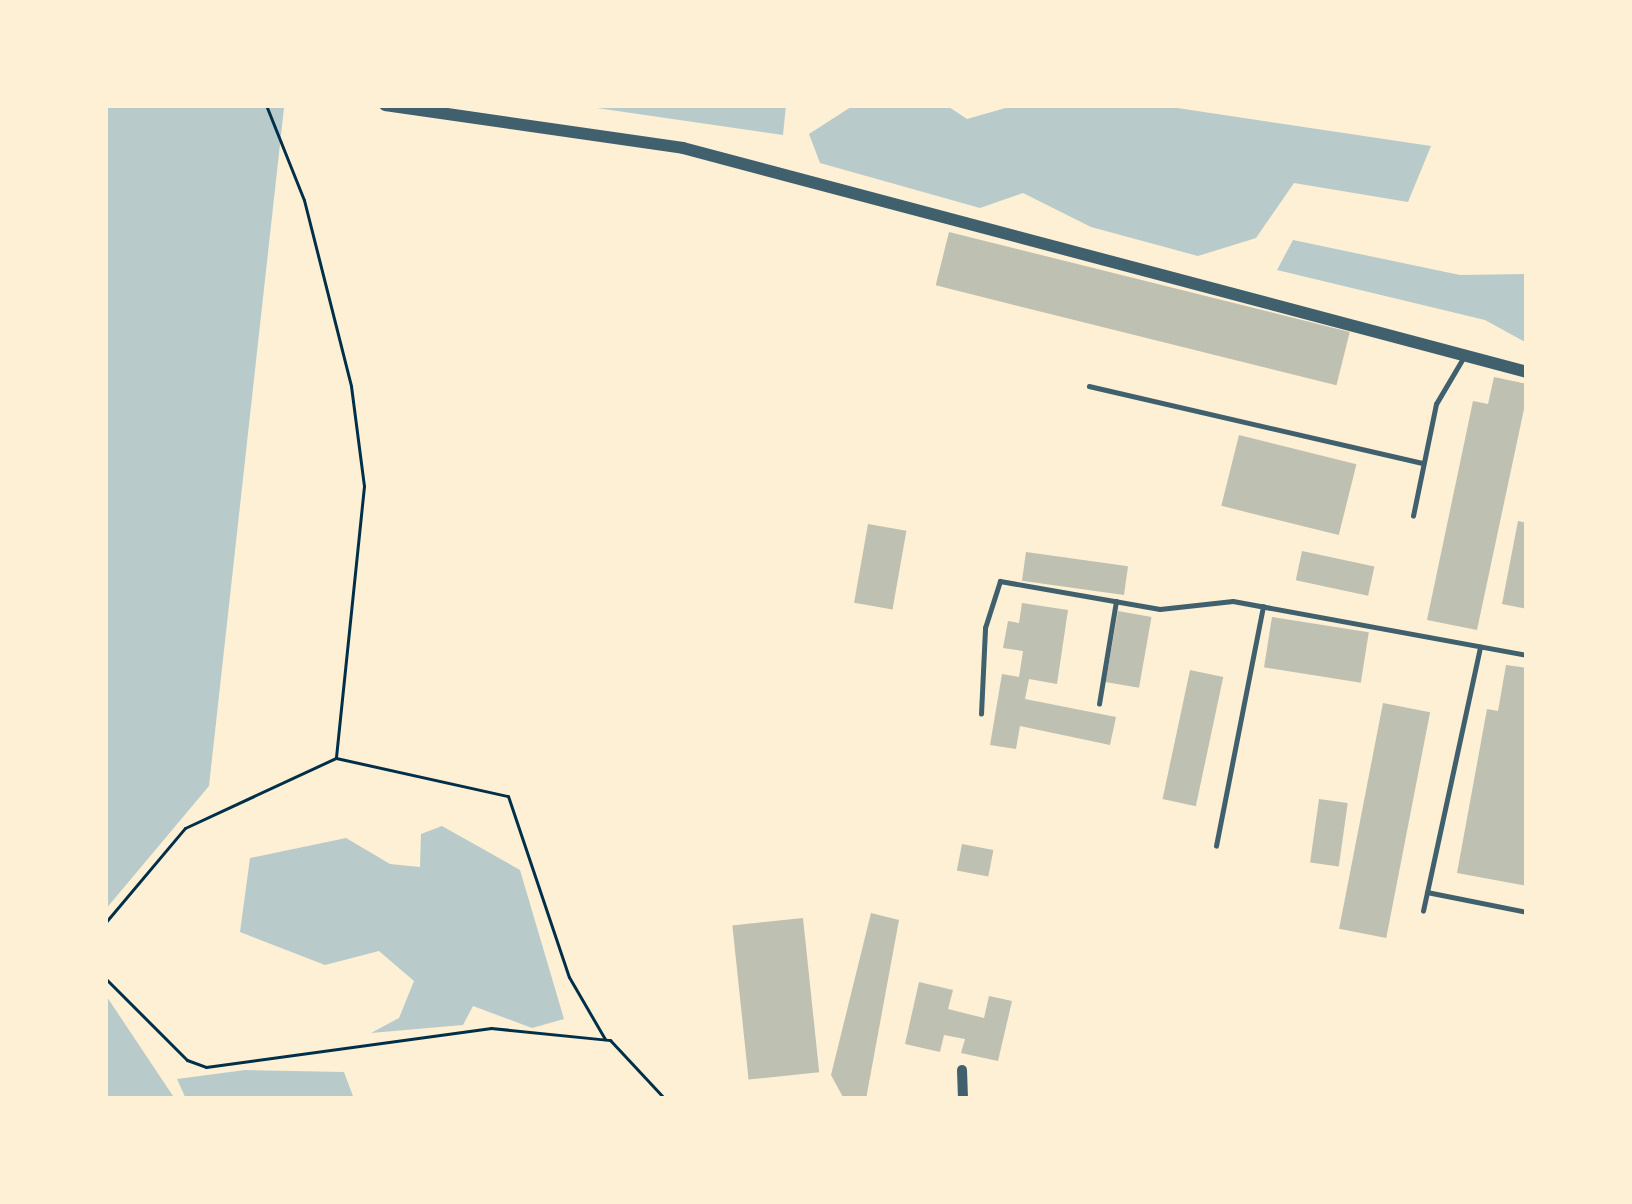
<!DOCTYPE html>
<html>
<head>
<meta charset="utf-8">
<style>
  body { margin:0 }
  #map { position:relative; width:1632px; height:1204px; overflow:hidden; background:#fdf0d5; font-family:Barlow,sans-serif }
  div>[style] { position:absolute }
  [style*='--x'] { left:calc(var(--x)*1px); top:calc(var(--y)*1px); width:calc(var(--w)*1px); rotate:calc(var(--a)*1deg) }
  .green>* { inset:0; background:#b9caca }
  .building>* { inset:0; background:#bec0b2; transform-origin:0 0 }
  .path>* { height:3px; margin:-1.5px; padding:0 1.5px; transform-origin:1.5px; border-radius:1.5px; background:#003049 }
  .service>* { height:4.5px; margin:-2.25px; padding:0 2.25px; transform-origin:2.25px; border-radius:2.25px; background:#3f606c }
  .minor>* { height:10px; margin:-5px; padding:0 5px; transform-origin:5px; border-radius:5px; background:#3f606c }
  .tertiary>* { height:12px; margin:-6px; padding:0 6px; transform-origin:6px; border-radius:6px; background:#3f606c }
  span { translate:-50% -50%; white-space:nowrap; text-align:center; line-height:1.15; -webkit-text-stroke:9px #fdf0d5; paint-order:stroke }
  .frame { position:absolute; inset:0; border:108px solid #fdf0d5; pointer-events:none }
</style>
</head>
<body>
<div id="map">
  <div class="green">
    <div style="clip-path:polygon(105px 105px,284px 108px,209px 786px,105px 910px)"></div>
    <div style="clip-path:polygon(576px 105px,786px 105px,783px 135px)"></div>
    <div style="clip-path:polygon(854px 105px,946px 105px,967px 119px,1016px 105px,1164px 106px,1431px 146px,1408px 202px,1294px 183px,1256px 238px,1198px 256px,1091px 227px,1023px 193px,980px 208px,820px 163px,809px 134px)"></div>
    <div style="clip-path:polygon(1293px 240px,1460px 275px,1527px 274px,1527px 343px,1485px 320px,1277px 270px)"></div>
    <div style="clip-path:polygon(442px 826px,520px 870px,564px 1019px,532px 1028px,473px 1006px,463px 1025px,371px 1033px,399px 1018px,414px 981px,379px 951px,325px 965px,240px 932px,250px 858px,346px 838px,390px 864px,420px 867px,421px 834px)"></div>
    <div style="clip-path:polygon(105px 994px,175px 1099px,105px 1099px)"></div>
    <div style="clip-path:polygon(245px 1070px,344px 1072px,354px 1099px,186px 1099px,177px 1079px)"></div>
  </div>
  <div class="building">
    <div style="left:949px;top:232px;width:413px;height:55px;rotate:14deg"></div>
    <div style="clip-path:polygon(1494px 377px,1527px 384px,1527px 395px,1477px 630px,1427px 620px,1473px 401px,1488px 404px)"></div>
    <div style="left:1239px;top:435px;width:121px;height:73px;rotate:14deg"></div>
    <div style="clip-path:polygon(1518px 521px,1527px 523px,1527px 609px,1502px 604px)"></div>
    <div style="left:868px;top:524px;width:39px;height:80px;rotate:10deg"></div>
    <div style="left:1302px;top:551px;width:74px;height:30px;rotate:12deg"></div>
    <div style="left:1026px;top:552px;width:103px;height:29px;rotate:8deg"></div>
    <div style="clip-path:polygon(1022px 603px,1068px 610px,1057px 684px,1029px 679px,1025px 699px,1116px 717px,1110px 745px,1020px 726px,1016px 749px,990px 745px,1002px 674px,1019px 677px,1023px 651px,1003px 648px,1008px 621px,1019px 623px)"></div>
    <div style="left:1118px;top:611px;width:34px;height:72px;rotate:10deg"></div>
    <div style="left:1272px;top:617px;width:98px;height:51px;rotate:9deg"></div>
    <div style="clip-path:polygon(1506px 665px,1527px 668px,1527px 886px,1457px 873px,1487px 709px,1498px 711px)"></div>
    <div style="left:1190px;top:670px;width:34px;height:132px;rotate:12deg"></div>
    <div style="left:1383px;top:703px;width:48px;height:230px;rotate:11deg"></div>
    <div style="left:1319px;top:799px;width:29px;height:64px;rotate:8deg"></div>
    <div style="left:962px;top:844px;width:32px;height:27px;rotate:11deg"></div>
    <div style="clip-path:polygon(871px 913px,899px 920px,866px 1099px,844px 1099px,831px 1075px)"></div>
    <div style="left:803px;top:918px;width:155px;height:71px;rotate:84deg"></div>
    <div style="clip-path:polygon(919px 982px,953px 990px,948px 1009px,984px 1018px,989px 996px,1012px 1001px,998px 1061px,961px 1053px,965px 1039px,944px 1035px,940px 1052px,905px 1044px)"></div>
  </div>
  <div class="path">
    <div style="--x:266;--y:105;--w:102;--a:68.2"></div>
    <div style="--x:304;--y:200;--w:192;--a:75.8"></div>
    <div style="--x:351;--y:386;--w:101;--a:82.6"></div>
    <div style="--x:364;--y:486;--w:273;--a:95.9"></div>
    <div style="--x:105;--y:923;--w:124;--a:-49.9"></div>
    <div style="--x:185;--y:828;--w:166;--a:-24.9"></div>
    <div style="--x:336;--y:758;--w:176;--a:12.5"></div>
    <div style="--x:508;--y:796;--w:191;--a:71.4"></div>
    <div style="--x:569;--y:977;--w:72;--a:59.9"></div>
    <div style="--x:105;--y:978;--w:116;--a:45"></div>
    <div style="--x:187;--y:1060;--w:20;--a:20"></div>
    <div style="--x:206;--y:1067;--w:288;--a:-7.8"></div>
    <div style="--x:491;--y:1028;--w:120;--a:5.8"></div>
    <div style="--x:610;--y:1040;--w:81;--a:47"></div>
  </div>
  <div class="service">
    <div style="--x:1089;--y:386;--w:343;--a:13"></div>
    <div style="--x:1413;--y:516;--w:114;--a:-78.4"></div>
    <div style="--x:1436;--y:404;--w:51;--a:-59.4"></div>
    <div style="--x:1099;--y:704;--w:104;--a:-80.6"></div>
    <div style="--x:981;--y:714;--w:86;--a:-87.3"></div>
    <div style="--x:985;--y:628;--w:49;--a:-72.3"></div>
    <div style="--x:1000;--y:581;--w:162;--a:9.9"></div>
    <div style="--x:1160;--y:609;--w:73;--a:-6.3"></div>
    <div style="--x:1233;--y:601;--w:299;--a:10.4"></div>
    <div style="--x:1216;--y:846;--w:244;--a:-78.9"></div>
    <div style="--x:1427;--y:892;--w:102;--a:11.3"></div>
    <div style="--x:1423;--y:911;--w:270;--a:-77.8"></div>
    <div style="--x:793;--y:1098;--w:2;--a:27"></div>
  </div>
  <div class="minor">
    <div style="--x:962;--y:1070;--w:29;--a:88"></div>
  </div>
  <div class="tertiary">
    <div style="--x:385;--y:105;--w:301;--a:8.2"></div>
    <div style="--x:683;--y:148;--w:873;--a:14.86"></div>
  </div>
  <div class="frame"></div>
</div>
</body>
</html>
